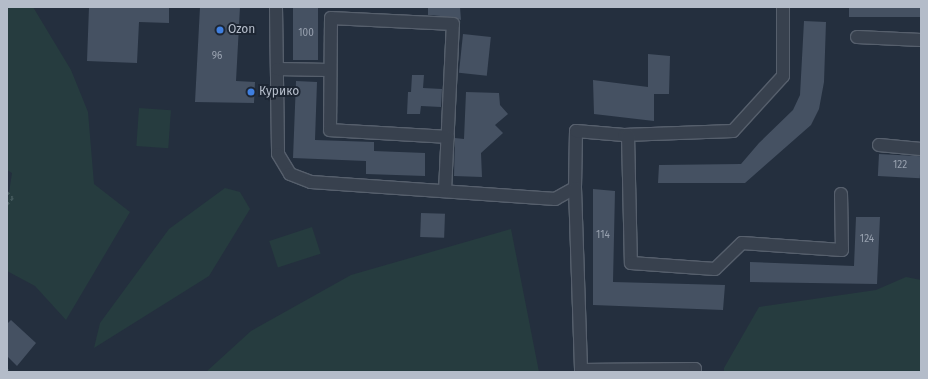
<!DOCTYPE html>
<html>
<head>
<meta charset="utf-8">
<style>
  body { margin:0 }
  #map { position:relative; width:928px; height:379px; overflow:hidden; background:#242f3e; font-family:"Fira Sans",sans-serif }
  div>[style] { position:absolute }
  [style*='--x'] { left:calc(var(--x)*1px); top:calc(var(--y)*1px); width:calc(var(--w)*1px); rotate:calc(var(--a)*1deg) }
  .green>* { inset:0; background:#263c3f; transform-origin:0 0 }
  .building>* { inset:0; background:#455162; transform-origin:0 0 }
  .path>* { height:2px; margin-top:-1px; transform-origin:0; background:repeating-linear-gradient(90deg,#44595c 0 3px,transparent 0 6px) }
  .roads { filter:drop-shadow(1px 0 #565f6c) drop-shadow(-1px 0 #565f6c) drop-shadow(0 1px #565f6c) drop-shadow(0 -1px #565f6c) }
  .minor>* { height:12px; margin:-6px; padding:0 6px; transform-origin:6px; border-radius:6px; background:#38414e }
  .dots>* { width:11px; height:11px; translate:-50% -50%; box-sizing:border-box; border:2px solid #1d2633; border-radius:50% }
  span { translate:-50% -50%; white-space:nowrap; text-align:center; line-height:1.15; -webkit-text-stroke:4px #1d2633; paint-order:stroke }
  .number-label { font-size:10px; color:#98a1af }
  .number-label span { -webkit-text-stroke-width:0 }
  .poi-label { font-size:12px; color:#b4bcc9 }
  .left { translate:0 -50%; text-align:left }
  .frame { position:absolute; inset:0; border:8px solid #b4bcc9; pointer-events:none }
</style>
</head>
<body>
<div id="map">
  <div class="green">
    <div style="clip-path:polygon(7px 7px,33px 7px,71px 70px,88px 112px,94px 184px,130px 212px,66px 320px,35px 286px,7px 271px,7px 206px,12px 173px,7px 170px)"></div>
    <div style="left:139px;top:108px;width:32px;height:38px;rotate:4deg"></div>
    <div style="clip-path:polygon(225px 188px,240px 192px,250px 209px,209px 276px,94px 348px,100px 323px,169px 229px)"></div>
    <div style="left:312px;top:227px;width:28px;height:45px;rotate:72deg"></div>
    <div style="clip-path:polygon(511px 229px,539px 372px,206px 372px,251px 331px,351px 275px)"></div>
    <div style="clip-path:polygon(906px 277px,921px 280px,921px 372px,724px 372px,724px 368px,759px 307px,876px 290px)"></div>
  </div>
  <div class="building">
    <div style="clip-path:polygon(89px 7px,169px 7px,169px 23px,139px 22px,137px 63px,87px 61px)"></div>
    <div style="clip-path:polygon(200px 7px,240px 7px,236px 81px,255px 82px,254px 103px,195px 102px)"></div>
    <div style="left:293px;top:7px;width:25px;height:53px"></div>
    <div style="clip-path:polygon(428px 7px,460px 7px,461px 20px,453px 17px,428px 15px)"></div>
    <div style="left:849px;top:7px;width:72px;height:10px"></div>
    <div style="clip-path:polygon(804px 21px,826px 22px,824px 82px,819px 109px,811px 125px,745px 183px,658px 183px,659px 165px,741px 164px,759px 143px,793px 110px,800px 95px)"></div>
    <div style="left:463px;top:34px;width:28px;height:39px;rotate:6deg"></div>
    <div style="clip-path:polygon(648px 54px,670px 56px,669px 94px,654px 94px,654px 121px,594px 114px,593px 80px,648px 87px)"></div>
    <div style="clip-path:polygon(412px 75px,424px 75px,423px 88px,442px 89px,441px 107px,421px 106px,420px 114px,407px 114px,408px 92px,411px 92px)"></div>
    <div style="clip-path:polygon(296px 81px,317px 82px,315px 140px,374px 142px,374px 151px,425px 153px,425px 176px,366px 174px,366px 161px,293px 158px)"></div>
    <div style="clip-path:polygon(466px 92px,499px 93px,500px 105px,508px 114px,495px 125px,503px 133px,481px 153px,482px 177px,454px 176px,455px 138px,464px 139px)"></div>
    <div style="left:879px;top:154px;width:42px;height:22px;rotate:3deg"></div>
    <div style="clip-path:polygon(593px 189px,615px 191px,613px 282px,725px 285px,723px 310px,593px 305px)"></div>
    <div style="left:421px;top:213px;width:24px;height:24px;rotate:2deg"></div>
    <div style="clip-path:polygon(856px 217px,880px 217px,877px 284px,750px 282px,750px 262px,854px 266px)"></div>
    <div style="clip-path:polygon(11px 320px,36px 343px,17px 366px,7px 356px,7px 324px)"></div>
  </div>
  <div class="path">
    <div style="--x:7;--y:192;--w:8;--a:45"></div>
    <div style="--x:13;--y:198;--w:9;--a:131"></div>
    <div style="--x:7;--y:287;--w:2;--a:90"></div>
    <div style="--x:7;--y:372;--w:5;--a:-79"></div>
  </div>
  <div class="roads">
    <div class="minor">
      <div style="--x:276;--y:7;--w:147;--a:89.2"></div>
      <div style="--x:278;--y:154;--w:23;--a:59"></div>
      <div style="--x:290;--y:174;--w:22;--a:21"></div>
      <div style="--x:311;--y:182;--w:245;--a:4"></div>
      <div style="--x:555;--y:199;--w:23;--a:-29"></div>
      <div style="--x:575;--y:188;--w:57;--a:-89"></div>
      <div style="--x:576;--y:131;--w:48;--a:4.8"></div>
      <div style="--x:624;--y:135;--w:109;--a:-2.1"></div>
      <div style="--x:733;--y:131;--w:74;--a:-47.7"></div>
      <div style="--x:783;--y:76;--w:69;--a:-90"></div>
      <div style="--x:857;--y:37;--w:64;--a:2.7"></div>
      <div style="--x:277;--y:69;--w:53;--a:1.1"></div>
      <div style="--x:628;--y:135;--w:128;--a:88.7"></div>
      <div style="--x:631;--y:263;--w:84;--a:4.1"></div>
      <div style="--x:715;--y:269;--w:37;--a:-44"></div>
      <div style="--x:742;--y:243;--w:100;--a:4"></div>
      <div style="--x:842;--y:250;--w:56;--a:-91"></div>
      <div style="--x:879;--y:145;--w:42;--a:5.4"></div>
      <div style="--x:575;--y:188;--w:184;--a:88.1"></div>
      <div style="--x:445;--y:191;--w:167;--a:-87.3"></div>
      <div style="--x:453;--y:24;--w:122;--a:-177.2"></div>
      <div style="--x:331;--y:18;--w:112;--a:90.5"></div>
      <div style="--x:330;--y:130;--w:118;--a:3.4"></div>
      <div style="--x:581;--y:370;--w:114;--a:-0.5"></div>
      <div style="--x:695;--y:369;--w:3;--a:90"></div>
    </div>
  </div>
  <div class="dots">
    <div style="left:220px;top:30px;background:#3f7fe0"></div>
    <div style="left:251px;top:92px;background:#3f7fe0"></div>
  </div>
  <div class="number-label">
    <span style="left:306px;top:34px">100</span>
    <span style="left:217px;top:57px">96</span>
    <span style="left:900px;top:166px">122</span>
    <span style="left:603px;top:236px">114</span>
    <span style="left:867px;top:240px">124</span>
  </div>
  <div class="poi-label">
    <span class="left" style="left:228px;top:30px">Ozon</span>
    <span class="left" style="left:259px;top:92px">Курико</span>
  </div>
  <div class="frame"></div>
</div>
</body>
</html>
